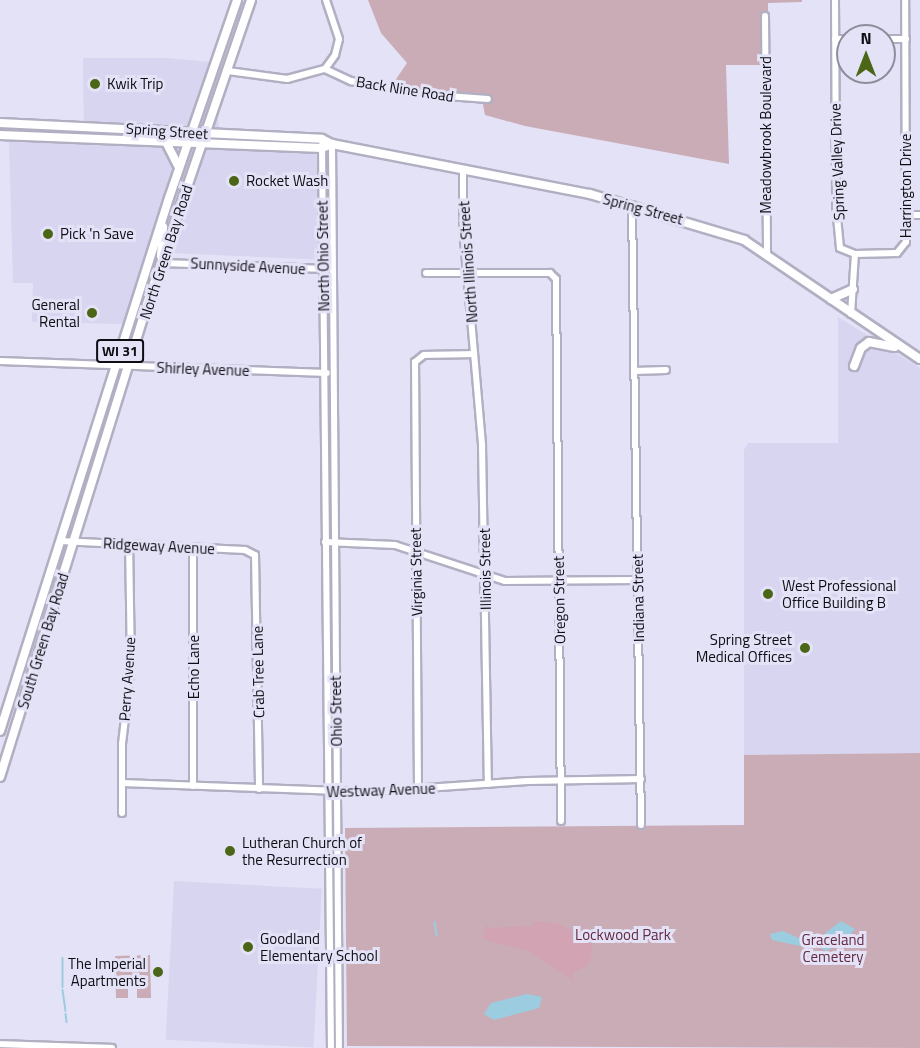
<!DOCTYPE html>
<html>
<head>
<meta charset="utf-8">
<style>
  body { margin:0 }
  #map { position:relative; width:920px; height:1048px; overflow:hidden; background:#e4e2f6; font-family:"Titillium Web",sans-serif }
  div>[style] { position:absolute }
  [style*='--x'] { left:calc(var(--x)*1px); top:calc(var(--y)*1px); width:calc(var(--w)*1px); rotate:calc(var(--a)*1deg) }
  .built>* { inset:0; background:#d7d5f0; transform-origin:0 0 }
  .green>* { inset:0; background:#caacb6 }
  .forest>* { inset:0; background:#d1a3b3 }
  .water>* { inset:0; background:#9bcce0 }
  .stream>* { height:1.5px; margin:-0.75px; padding:0 0.75px; transform-origin:0.75px; border-radius:0.75px; background:#9bcce0 }
  .roads { filter:drop-shadow(2px 0 #b1afc2) drop-shadow(-2px 0 #b1afc2) drop-shadow(0 2px #b1afc2) drop-shadow(0 -2px #b1afc2) }
  .minor>* { height:6px; margin:-3px; padding:0 3px; transform-origin:3px; border-radius:3px; background:#fff }
  .major>* { height:8px; margin:-4px; padding:0 4px; transform-origin:4px; border-radius:4px; background:#fff }
  .dots>* { width:16px; height:16px; translate:-50% -50%; box-sizing:border-box; border:3px solid #e4e2f6; border-radius:50% }
  span { translate:-50% -50%; white-space:nowrap; text-align:center; line-height:1.15; -webkit-text-stroke:6px #e4e2f6; paint-order:stroke }
  .shield-label span { padding:2px 4px; background:#e4e2f6; border:2px solid; border-radius:4px; -webkit-text-stroke-width:0 }
  .shield-label { font-size:14px; color:#0e0d14; font-weight:700 }
  .poi-label { font-size:15px; color:#0e0d14 }
  .left { translate:0 -50%; text-align:left }
  .right { translate:-100% -50%; text-align:right }
  .street-label { font-size:15px; color:#0e0d14 }
  .park-label { font-size:15px; color:#642a42 }
  .north { position:absolute; left:836px; top:24px; width:60px; height:60px; box-sizing:border-box; background:#e4e2f6; border:2px solid #8e8d9c; border-radius:50%; rotate:0deg; font-size:16px; font-weight:700; line-height:24px; text-align:center; color:#0e0d14 }
  .north::after { content:''; display:block; margin:auto; width:21px; height:27px; background:#4c6617; clip-path:polygon(50% 0,100% 100%,50% 72%,0 100%) }
</style>
</head>
<body>
<div id="map">
  <div class="built">
    <div style="clip-path:polygon(83px 58px,167px 58px,234px 64px,217px 113px,219px 127px,325px 136px,328px 260px,147px 252px,124px 324px,32px 322px,33px 283px,13px 283px,9px 142px,84px 144px)"></div>
    <div style="clip-path:polygon(838px 317px,920px 368px,920px 753px,744px 755px,744px 450px,748px 443px,838px 443px)"></div>
    <div style="left:174px;top:881px;width:148px;height:159px;rotate:3deg"></div>
  </div>
  <div class="green">
    <div style="clip-path:polygon(368px 0,802px 0,802px 2px,768px 3px,768px 12px,762px 12px,764px 65px,726px 65px,729px 164px,525px 126px,485px 115px,482px 99px,390px 88px,407px 63px,381px 33px)"></div>
    <div style="clip-path:polygon(920px 753px,920px 1048px,347px 1046px,345px 828px,744px 825px,744px 755px)"></div>
    <div style="clip-path:polygon(150px 955px,151px 998px,137px 998px,137px 988px,128px 988px,128px 998px,116px 998px,115px 956px)"></div>
  </div>
  <div class="forest">
    <div style="clip-path:polygon(534px 921px,560px 924px,590px 941px,593px 951px,588px 965px,573px 972px,573px 980px,528px 951px,482px 939px,486px 925px,489px 928px,532px 926px)"></div>
  </div>
  <div class="water">
    <div style="clip-path:polygon(841px 921px,855px 929px,846px 940px,826px 951px,813px 944px,800px 946px,772px 940px,770px 934px,783px 931px,801px 939px,810px 934px,823px 935px)"></div>
    <div style="clip-path:polygon(527px 994px,542px 997px,539px 1008px,494px 1020px,484px 1014px,491px 1003px)"></div>
  </div>
  <div class="stream">
    <div style="--x:435;--y:922;--w:13;--a:81"></div>
    <div style="--x:63;--y:958;--w:29;--a:90"></div>
    <div style="--x:63;--y:990;--w:21;--a:82"></div>
    <div style="--x:66;--y:1014;--w:8;--a:83"></div>
  </div>
  <div class="roads">
    <div class="minor">
      <div style="--x:835;--y:0;--w:206;--a:89.7"></div>
      <div style="--x:836;--y:206;--w:42;--a:84.6"></div>
      <div style="--x:840;--y:248;--w:16;--a:22"></div>
      <div style="--x:855;--y:254;--w:42;--a:-1.4"></div>
      <div style="--x:897;--y:253;--w:14;--a:-51"></div>
      <div style="--x:906;--y:242;--w:242;--a:-90.2"></div>
      <div style="--x:765;--y:16;--w:237;--a:89.5"></div>
      <div style="--x:835;--y:39;--w:13;--a:0"></div>
      <div style="--x:884;--y:39;--w:22;--a:0"></div>
      <div style="--x:325;--y:69;--w:29;--a:25"></div>
      <div style="--x:351;--y:81;--w:70;--a:10.7"></div>
      <div style="--x:420;--y:94;--w:68;--a:4.2"></div>
      <div style="--x:228;--y:71;--w:60;--a:7.7"></div>
      <div style="--x:287;--y:79;--w:39;--a:-15"></div>
      <div style="--x:325;--y:69;--w:17;--a:-54"></div>
      <div style="--x:335;--y:55;--w:16;--a:-76"></div>
      <div style="--x:339;--y:39;--w:41;--a:-108.4"></div>
      <div style="--x:332;--y:144;--w:904;--a:89.56"></div>
      <div style="--x:322;--y:145;--w:903;--a:89.43"></div>
      <div style="--x:463;--y:169;--w:58;--a:90"></div>
      <div style="--x:463;--y:227;--w:220;--a:85"></div>
      <div style="--x:482;--y:446;--w:338;--a:89"></div>
      <div style="--x:632;--y:205;--w:620;--a:89.17"></div>
      <div style="--x:906;--y:215;--w:14;--a:0"></div>
      <div style="--x:163;--y:263;--w:163;--a:2.1"></div>
      <div style="--x:426;--y:273;--w:124;--a:0"></div>
      <div style="--x:550;--y:273;--w:8;--a:45"></div>
      <div style="--x:556;--y:279;--w:542;--a:89.47"></div>
      <div style="--x:851;--y:314;--w:60;--a:-86.2"></div>
      <div style="--x:0;--y:361;--w:327;--a:2.1"></div>
      <div style="--x:634;--y:371;--w:32;--a:-2"></div>
      <div style="--x:60;--y:541;--w:185;--a:2.8"></div>
      <div style="--x:245;--y:550;--w:11;--a:27"></div>
      <div style="--x:255;--y:555;--w:234;--a:89"></div>
      <div style="--x:325;--y:542;--w:70;--a:2.5"></div>
      <div style="--x:395;--y:545;--w:116;--a:18.1"></div>
      <div style="--x:505;--y:581;--w:133;--a:-0.4"></div>
      <div style="--x:122;--y:783;--w:245;--a:2.1"></div>
      <div style="--x:367;--y:792;--w:161;--a:-3.9"></div>
      <div style="--x:528;--y:781;--w:113;--a:-1"></div>
      <div style="--x:193;--y:786;--w:238;--a:-90"></div>
      <div style="--x:418;--y:789;--w:427;--a:-90.4"></div>
      <div style="--x:415;--y:362;--w:11;--a:-38"></div>
      <div style="--x:424;--y:355;--w:50;--a:-1.1"></div>
      <div style="--x:122;--y:813;--w:69;--a:-90"></div>
      <div style="--x:122;--y:744;--w:78;--a:-83.3"></div>
      <div style="--x:131;--y:667;--w:122;--a:-90.9"></div>
      <div style="--x:0;--y:1044;--w:112;--a:2"></div>
    </div>
    <div class="major">
      <div style="--x:0;--y:123;--w:322;--a:2.8"></div>
      <div style="--x:322;--y:139;--w:11;--a:27"></div>
      <div style="--x:332;--y:144;--w:263;--a:11"></div>
      <div style="--x:590;--y:194;--w:161;--a:16.6"></div>
      <div style="--x:744;--y:240;--w:212;--a:34.1"></div>
      <div style="--x:0;--y:135;--w:322;--a:2.3"></div>
      <div style="--x:322;--y:148;--w:11;--a:-22"></div>
      <div style="--x:165;--y:140;--w:29;--a:63"></div>
      <div style="--x:161;--y:256;--w:29;--a:-86"></div>
      <div style="--x:831;--y:299;--w:24;--a:-24"></div>
      <div style="--x:854;--y:366;--w:19;--a:-69"></div>
      <div style="--x:861;--y:348;--w:10;--a:-37"></div>
      <div style="--x:869;--y:342;--w:26;--a:11"></div>
      <div style="--x:0;--y:731;--w:559;--a:-72.41"></div>
      <div style="--x:169;--y:198;--w:209;--a:-71"></div>
      <div style="--x:0;--y:777;--w:495;--a:-72.7"></div>
      <div style="--x:147;--y:304;--w:321;--a:-71.1"></div>
    </div>
  </div>
  <div class="dots">
    <div style="left:95px;top:84px;background:#4c6617"></div>
    <div style="left:234px;top:181px;background:#4c6617"></div>
    <div style="left:48px;top:234px;background:#4c6617"></div>
    <div style="left:92px;top:313px;background:#4c6617"></div>
    <div style="left:768px;top:594px;background:#4c6617"></div>
    <div style="left:805px;top:648px;background:#4c6617"></div>
    <div style="left:230px;top:851px;background:#4c6617"></div>
    <div style="left:248px;top:947px;background:#4c6617"></div>
    <div style="left:158px;top:972px;background:#4c6617"></div>
  </div>
  <div class="shield-label">
    <span style="left:120px;top:351px">WI 31</span>
  </div>
  <div class="poi-label">
    <span class="left" style="left:107px;top:84px">Kwik Trip</span>
    <span class="left" style="left:246px;top:181px">Rocket Wash</span>
    <span class="left" style="left:60px;top:234px">Pick 'n Save</span>
    <span class="right" style="left:80px;top:313px">General<br>Rental</span>
    <span class="left" style="left:782px;top:594px">West Professional<br>Office Building B</span>
    <span class="right" style="left:792px;top:648px">Spring Street<br>Medical Offices</span>
    <span class="left" style="left:242px;top:851px">Lutheran Church of<br>the Resurrection</span>
    <span class="left" style="left:260px;top:947px">Goodland<br>Elementary School</span>
    <span class="right" style="left:146px;top:972px">The Imperial<br>Apartments</span>
  </div>
  <div class="street-label">
    <span style="left:405px;top:89px;rotate:9deg">Back Nine Road</span>
    <span style="left:167px;top:131px;rotate:4deg">Spring Street</span>
    <span style="left:766px;top:135px;rotate:-90deg">Meadowbrook Boulevard</span>
    <span style="left:837px;top:162px;rotate:-92deg">Spring Valley Drive</span>
    <span style="left:906px;top:186px;rotate:-90deg">Harrington Drive</span>
    <span style="left:643px;top:209px;rotate:15deg">Spring Street</span>
    <span style="left:166px;top:252px;rotate:-72deg">North Green Bay Road</span>
    <span style="left:323px;top:256px;rotate:-91deg">North Ohio Street</span>
    <span style="left:468px;top:262px;rotate:-94deg">North Illinois Street</span>
    <span style="left:248px;top:266px;rotate:3deg">Sunnyside Avenue</span>
    <span style="left:203px;top:369px;rotate:2deg">Shirley Avenue</span>
    <span style="left:159px;top:546px;rotate:3deg">Ridgeway Avenue</span>
    <span style="left:485px;top:569px;rotate:-91deg">Illinois Street</span>
    <span style="left:416px;top:572px;rotate:-91deg">Virginia Street</span>
    <span style="left:638px;top:598px;rotate:-91deg">Indiana Street</span>
    <span style="left:559px;top:600px;rotate:-91deg">Oregon Street</span>
    <span style="left:43px;top:641px;rotate:-73deg">South Green Bay Road</span>
    <span style="left:194px;top:667px;rotate:-90deg">Echo Lane</span>
    <span style="left:258px;top:672px;rotate:-91deg">Crab Tree Lane</span>
    <span style="left:127px;top:679px;rotate:-86deg">Perry Avenue</span>
    <span style="left:336px;top:711px;rotate:-91deg">Ohio Street</span>
    <span style="left:381px;top:790px;rotate:-2deg">Westway Avenue</span>
  </div>
  <div class="park-label">
    <span style="left:623px;top:935px">Lockwood Park</span>
    <span style="left:833px;top:948px">Graceland<br>Cemetery</span>
  </div>
  <div class="north">N</div>
</div>
</body>
</html>
